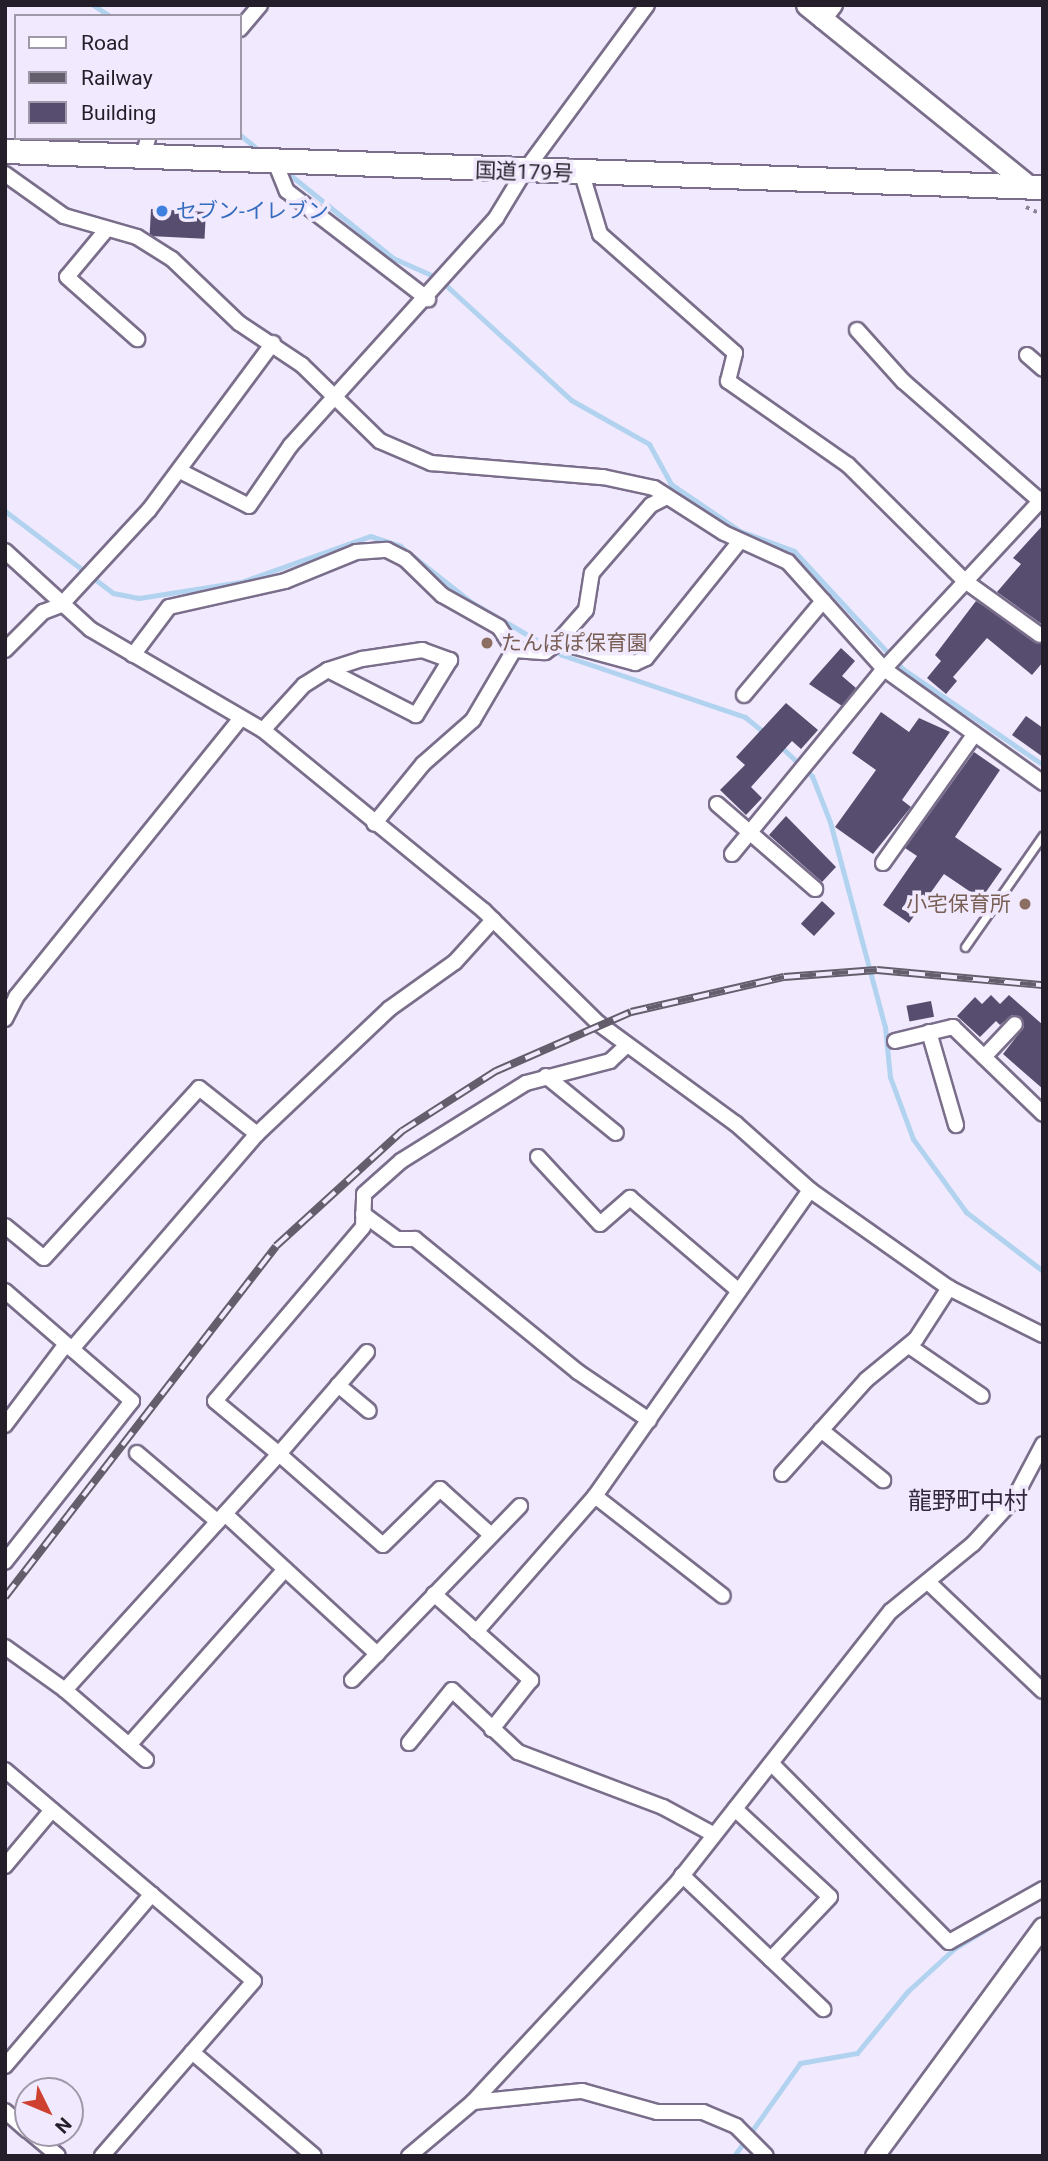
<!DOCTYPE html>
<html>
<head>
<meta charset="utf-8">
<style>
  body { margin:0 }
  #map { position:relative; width:1048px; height:2161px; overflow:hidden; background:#f1e9fd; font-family:Roboto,"Noto Sans JP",sans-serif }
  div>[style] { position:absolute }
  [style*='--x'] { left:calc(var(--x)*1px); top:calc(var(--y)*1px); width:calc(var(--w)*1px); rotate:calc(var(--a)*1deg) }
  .stream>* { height:5px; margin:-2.5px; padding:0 2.5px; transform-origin:2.5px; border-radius:2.5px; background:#b2d3f0 }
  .building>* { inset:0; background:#574e6f; transform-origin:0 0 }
  .path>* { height:3.5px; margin-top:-1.75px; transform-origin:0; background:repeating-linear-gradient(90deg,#8b8595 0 3.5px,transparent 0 8.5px) }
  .roads { filter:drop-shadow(2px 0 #7a6e8b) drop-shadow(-2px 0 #7a6e8b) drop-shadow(0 2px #7a6e8b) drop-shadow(0 -2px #7a6e8b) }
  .service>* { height:7px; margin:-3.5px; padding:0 3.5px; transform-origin:3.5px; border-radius:3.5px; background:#fff }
  .minor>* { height:14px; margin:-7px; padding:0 7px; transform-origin:7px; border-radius:7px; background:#fff }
  .tertiary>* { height:18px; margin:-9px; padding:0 9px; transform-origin:9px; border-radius:9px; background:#fff }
  .secondary>* { height:19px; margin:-9.5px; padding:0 9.5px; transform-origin:9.5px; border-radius:9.5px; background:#fff }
  .trunk>* { height:23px; margin:-11.5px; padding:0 11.5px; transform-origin:11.5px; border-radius:11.5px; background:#fff }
  .rail>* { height:8px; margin-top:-4px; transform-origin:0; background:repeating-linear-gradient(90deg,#f1e9fd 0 16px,#645e6c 0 32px); box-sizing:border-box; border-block:2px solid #645e6c }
  .dots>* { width:19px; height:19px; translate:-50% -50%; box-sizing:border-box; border:4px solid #f1e9fd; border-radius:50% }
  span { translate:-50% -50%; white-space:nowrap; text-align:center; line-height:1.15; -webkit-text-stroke:7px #f1e9fd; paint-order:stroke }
  .street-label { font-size:21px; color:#231e29 }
  .shop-label { font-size:21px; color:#366cbe }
  .left { translate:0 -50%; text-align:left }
  .education-label { font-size:21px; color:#785e54 }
  .right { translate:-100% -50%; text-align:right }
  .quarter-label { font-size:24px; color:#332840 }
  .frame { position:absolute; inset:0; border:7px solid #231e29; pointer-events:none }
  .legend { position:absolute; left:14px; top:14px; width:228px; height:126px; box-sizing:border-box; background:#f1e9fd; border:2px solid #9f98a8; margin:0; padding:9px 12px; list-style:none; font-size:21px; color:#231e29 }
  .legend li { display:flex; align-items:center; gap:14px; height:35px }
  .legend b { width:35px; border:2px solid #9f98a8 }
  .north { position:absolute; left:14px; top:2077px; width:70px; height:70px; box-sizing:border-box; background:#f1e9fd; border:2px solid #9f98a8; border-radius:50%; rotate:133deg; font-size:19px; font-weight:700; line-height:28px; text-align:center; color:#231e29 }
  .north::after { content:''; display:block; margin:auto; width:24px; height:32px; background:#ce4131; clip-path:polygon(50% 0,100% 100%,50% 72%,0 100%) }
</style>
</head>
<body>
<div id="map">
  <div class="stream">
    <div style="--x:93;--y:5;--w:20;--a:33"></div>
    <div style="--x:240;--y:135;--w:28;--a:39"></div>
    <div style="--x:284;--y:170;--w:140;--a:38.9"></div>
    <div style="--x:393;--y:258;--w:49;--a:24"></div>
    <div style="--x:438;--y:278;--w:180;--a:42.5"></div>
    <div style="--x:571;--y:400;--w:90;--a:29.4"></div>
    <div style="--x:649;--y:444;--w:46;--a:61.2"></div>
    <div style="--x:671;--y:484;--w:83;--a:34.3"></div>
    <div style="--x:740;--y:531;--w:58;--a:20.3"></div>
    <div style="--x:794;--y:551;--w:161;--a:47.3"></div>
    <div style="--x:903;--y:669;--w:170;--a:34.4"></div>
    <div style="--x:5;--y:511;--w:136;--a:37.2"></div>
    <div style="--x:113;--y:593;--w:26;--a:11"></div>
    <div style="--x:139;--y:598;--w:103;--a:-8.9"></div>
    <div style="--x:241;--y:582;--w:137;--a:-19.6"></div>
    <div style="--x:370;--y:536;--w:32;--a:18"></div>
    <div style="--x:400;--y:546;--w:90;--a:38.3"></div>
    <div style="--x:471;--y:602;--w:105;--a:30.2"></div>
    <div style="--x:562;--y:655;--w:193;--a:18.7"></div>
    <div style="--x:745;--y:717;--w:27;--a:39"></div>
    <div style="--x:779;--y:745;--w:45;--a:43.2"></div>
    <div style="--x:812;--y:776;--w:49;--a:68.6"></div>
    <div style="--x:830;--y:822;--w:212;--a:75"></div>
    <div style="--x:885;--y:1027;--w:50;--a:84.3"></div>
    <div style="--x:890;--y:1077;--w:66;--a:69.6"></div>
    <div style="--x:913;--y:1139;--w:90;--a:54"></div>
    <div style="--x:966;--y:1212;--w:97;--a:37.5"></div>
    <div style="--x:734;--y:2156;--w:114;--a:-54.6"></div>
    <div style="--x:800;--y:2063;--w:58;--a:-10"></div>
    <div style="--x:857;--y:2053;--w:80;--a:-50.6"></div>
    <div style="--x:908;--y:1991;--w:64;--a:-42.5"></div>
    <div style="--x:955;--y:1948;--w:50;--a:-31.2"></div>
  </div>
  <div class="building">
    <div style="left:151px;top:209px;width:55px;height:27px;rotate:3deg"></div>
    <div style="clip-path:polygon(1043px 525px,1043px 625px,997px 592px,1021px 564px,1013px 558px)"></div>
    <div style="clip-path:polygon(976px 601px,1043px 644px,1043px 662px,1032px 675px,987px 638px,953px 677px,957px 681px,946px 694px,927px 678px,941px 661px,935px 655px)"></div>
    <div style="clip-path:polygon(841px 648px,855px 661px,842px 676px,856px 688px,842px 706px,809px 684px)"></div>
    <div style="clip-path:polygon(786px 703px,818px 730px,801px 749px,792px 741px,751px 787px,762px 798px,746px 815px,720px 790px,745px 765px,736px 757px)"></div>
    <div style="clip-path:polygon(881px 712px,909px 732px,919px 718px,950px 732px,902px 800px,911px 807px,873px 854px,835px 827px,876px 770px,852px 753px)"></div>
    <div style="clip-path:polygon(1026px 716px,1043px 728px,1043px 757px,1012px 735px)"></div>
    <div style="clip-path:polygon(974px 752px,1000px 770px,955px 837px,1002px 869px,981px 899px,944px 874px,909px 923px,883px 905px,917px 856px,905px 848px)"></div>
    <div style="clip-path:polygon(786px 816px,836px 867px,822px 882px,769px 835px)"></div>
    <div style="left:822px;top:901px;width:18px;height:31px;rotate:43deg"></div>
    <div style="clip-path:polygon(991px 995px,1000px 1004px,1009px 995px,1043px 1025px,1043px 1089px,1003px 1054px,1024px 1027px,1021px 1017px,1012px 1015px,1000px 1025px,996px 1021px,980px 1037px,957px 1016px,975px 997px,982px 1004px)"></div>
    <div style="left:931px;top:1001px;width:16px;height:25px;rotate:79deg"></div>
  </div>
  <div class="path">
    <div style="--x:1026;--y:207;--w:19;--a:25"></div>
  </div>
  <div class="roads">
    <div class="service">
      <div style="--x:965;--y:947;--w:136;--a:-55.1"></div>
    </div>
    <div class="minor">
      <div style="--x:240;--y:29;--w:31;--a:-50"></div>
      <div style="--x:143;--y:156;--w:19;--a:-74"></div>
      <div style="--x:275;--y:162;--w:31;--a:68"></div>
      <div style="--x:287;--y:191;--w:178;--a:37.5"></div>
      <div style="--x:5;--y:174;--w:72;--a:35.4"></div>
      <div style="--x:64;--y:216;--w:76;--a:16"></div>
      <div style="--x:137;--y:237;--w:41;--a:32.2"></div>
      <div style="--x:172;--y:259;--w:93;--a:43.7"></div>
      <div style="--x:239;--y:323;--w:76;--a:33.7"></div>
      <div style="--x:302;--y:365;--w:109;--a:44.3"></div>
      <div style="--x:380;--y:441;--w:56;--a:23.3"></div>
      <div style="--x:431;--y:463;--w:173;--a:4.7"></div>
      <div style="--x:603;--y:477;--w:52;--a:12.2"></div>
      <div style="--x:654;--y:488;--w:83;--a:32.7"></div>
      <div style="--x:724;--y:533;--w:70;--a:24.4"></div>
      <div style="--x:788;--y:562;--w:144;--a:48.1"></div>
      <div style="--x:884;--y:669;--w:196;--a:35.6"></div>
      <div style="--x:582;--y:174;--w:63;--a:73.3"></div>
      <div style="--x:600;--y:234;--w:180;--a:41.4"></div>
      <div style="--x:735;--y:353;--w:29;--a:104"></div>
      <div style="--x:728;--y:381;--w:146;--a:35"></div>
      <div style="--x:848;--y:465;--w:165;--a:44.8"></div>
      <div style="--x:965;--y:581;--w:92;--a:35.8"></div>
      <div style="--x:107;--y:229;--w:62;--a:129.8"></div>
      <div style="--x:67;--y:277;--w:94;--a:41.5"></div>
      <div style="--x:857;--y:330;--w:69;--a:48"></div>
      <div style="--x:903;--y:381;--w:182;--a:41.2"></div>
      <div style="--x:1027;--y:355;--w:21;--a:41"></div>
      <div style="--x:180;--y:471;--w:77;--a:26.9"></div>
      <div style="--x:249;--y:506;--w:74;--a:-55.5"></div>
      <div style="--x:291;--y:445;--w:306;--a:-47.9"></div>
      <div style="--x:496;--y:218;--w:54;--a:-58.7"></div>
      <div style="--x:524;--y:172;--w:207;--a:-53.6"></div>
      <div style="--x:5;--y:551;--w:115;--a:42.5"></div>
      <div style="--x:90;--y:629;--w:200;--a:30.3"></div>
      <div style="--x:263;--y:730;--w:286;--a:39.3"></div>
      <div style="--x:484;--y:911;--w:160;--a:44.5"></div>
      <div style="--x:598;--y:1023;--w:171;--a:36.2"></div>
      <div style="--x:736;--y:1124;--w:99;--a:41.7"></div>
      <div style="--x:810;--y:1190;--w:170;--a:35.2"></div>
      <div style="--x:949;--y:1288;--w:105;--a:26.6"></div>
      <div style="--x:558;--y:642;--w:80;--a:15.3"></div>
      <div style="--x:635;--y:663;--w:12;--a:-24"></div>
      <div style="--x:646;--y:658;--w:150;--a:-51.2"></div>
      <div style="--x:5;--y:650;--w:54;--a:-45"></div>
      <div style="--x:43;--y:612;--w:19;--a:-21"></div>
      <div style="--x:61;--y:605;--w:129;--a:-47.2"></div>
      <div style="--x:149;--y:510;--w:208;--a:-53.4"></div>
      <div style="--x:514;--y:650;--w:31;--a:4"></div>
      <div style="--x:545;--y:652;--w:14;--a:-36"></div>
      <div style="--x:556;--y:644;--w:45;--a:-48.6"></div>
      <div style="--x:586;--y:610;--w:37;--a:-81"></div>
      <div style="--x:592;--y:573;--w:90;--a:-49.1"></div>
      <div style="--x:651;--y:505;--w:16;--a:-27"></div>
      <div style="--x:133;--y:655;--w:60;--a:-53.1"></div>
      <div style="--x:169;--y:607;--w:119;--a:-12.6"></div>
      <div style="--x:285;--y:581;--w:77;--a:-22.2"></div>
      <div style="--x:356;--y:552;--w:31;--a:-4"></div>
      <div style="--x:387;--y:550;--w:20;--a:27"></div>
      <div style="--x:405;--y:559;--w:52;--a:44.2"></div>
      <div style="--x:442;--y:595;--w:65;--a:29.3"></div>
      <div style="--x:499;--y:627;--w:27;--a:57"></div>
      <div style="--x:514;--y:650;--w:81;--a:120.4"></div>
      <div style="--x:473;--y:720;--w:67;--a:138.7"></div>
      <div style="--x:423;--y:764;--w:77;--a:129.2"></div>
      <div style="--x:744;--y:695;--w:123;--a:-50"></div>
      <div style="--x:263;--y:730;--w:61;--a:-47.7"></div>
      <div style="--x:304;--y:685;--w:28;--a:-32"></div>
      <div style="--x:328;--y:670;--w:36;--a:-18"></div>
      <div style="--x:362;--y:659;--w:61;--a:-8.5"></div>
      <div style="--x:422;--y:650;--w:30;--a:20"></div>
      <div style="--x:450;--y:660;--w:65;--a:121.7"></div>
      <div style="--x:416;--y:715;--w:99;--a:-152.9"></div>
      <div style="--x:717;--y:804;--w:130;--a:40.9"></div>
      <div style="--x:732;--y:854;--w:239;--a:-50.6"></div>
      <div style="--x:884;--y:669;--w:233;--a:-47.1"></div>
      <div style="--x:883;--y:863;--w:157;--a:-54.6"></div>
      <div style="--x:5;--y:1019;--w:25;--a:-63"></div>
      <div style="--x:16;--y:997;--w:357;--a:-51.1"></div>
      <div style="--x:929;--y:1032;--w:97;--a:73.8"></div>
      <div style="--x:895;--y:1041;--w:60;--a:-13.6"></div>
      <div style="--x:953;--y:1027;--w:125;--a:44"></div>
      <div style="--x:984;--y:1057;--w:45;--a:-46.8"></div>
      <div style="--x:546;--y:1076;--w:90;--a:39.2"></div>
      <div style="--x:538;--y:1157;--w:91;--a:47.2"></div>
      <div style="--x:600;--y:1224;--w:40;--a:-41"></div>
      <div style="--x:630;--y:1198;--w:143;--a:40.5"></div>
      <div style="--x:363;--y:1214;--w:42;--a:36.3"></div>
      <div style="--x:397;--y:1239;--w:18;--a:0"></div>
      <div style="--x:415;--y:1239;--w:210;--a:39.2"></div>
      <div style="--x:578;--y:1372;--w:86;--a:34.1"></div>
      <div style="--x:5;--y:1226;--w:50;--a:39.4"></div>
      <div style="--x:44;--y:1258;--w:230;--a:-47.6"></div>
      <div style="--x:199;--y:1088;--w:74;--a:38.4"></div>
      <div style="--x:5;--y:1291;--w:168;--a:40.9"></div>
      <div style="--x:132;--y:1401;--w:205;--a:128.3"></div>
      <div style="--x:909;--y:1346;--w:88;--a:34.4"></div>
      <div style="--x:72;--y:1349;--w:284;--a:-49.3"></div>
      <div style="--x:257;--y:1134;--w:182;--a:-43.4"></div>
      <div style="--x:389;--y:1009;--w:81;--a:-35.5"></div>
      <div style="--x:455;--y:962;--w:57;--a:-47.9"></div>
      <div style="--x:367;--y:1352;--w:135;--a:130.8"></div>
      <div style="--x:279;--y:1454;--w:138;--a:41.2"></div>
      <div style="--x:383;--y:1545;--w:80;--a:-44.5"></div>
      <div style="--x:440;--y:1489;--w:69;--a:42"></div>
      <div style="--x:338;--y:1385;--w:40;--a:40"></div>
      <div style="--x:5;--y:1425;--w:101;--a:-53"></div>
      <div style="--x:821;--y:1430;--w:80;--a:38.9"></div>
      <div style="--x:137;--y:1453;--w:106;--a:40.4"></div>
      <div style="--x:782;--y:1474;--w:126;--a:-48.2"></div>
      <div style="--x:866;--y:1380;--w:65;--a:-39.4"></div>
      <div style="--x:916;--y:1339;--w:61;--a:-57.1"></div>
      <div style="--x:595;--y:1496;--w:162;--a:38"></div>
      <div style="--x:225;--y:1514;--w:207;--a:42.6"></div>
      <div style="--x:928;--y:1582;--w:158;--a:43.5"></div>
      <div style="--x:434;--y:1594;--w:130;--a:41.6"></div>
      <div style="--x:531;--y:1680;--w:63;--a:128.5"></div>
      <div style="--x:476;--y:1632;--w:181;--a:-48.8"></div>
      <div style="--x:595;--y:1496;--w:374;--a:-54.9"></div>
      <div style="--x:5;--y:1647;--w:74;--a:35.6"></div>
      <div style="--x:65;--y:1690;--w:319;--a:-47.8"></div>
      <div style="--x:279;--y:1454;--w:83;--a:-140.4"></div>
      <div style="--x:215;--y:1401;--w:228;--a:-49.6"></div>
      <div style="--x:363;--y:1227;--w:33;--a:-88"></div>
      <div style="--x:364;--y:1194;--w:50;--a:-41.7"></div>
      <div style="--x:401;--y:1161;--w:147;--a:-32"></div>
      <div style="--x:526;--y:1083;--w:87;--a:-14.7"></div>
      <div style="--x:610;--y:1061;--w:22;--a:-43"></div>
      <div style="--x:352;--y:1680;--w:242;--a:-46"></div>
      <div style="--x:65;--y:1690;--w:107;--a:40.8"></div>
      <div style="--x:409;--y:1743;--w:68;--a:-50.9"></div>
      <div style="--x:452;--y:1690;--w:91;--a:43.2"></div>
      <div style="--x:518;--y:1752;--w:155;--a:20.8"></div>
      <div style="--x:663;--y:1807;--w:57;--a:28.4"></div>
      <div style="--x:129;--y:1745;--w:235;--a:-48.4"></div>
      <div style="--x:772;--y:1764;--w:251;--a:45.2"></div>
      <div style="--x:949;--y:1942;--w:108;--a:-29.4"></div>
      <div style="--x:5;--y:1770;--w:326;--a:40.3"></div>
      <div style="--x:254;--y:1981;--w:232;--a:131"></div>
      <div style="--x:735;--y:1809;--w:129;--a:42.8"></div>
      <div style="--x:830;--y:1897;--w:86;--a:133.6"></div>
      <div style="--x:5;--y:1866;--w:73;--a:-50"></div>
      <div style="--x:682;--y:1875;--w:195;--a:43.5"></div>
      <div style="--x:192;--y:2052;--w:160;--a:40.4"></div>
      <div style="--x:5;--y:2066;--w:226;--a:-49.5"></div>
      <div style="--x:473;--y:2102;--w:110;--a:-5.8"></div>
      <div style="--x:582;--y:2091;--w:78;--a:15.6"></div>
      <div style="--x:657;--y:2112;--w:46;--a:0"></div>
      <div style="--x:703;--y:2112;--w:36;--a:23"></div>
      <div style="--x:736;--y:2126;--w:42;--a:45"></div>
      <div style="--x:5;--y:2111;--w:30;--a:41"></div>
      <div style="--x:31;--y:2133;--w:35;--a:40"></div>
      <div style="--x:409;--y:2156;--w:84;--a:-40.2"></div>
      <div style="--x:473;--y:2102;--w:303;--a:-47.1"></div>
      <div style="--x:679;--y:1880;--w:342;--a:-51.8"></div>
      <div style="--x:891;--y:1611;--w:106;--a:-39.3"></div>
      <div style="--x:973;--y:1544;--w:61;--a:-47.7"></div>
      <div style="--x:1014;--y:1499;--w:62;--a:-62.2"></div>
    </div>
    <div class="tertiary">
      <div style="--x:822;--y:19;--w:18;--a:-52"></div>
      <div style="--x:875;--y:2156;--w:284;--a:-53.7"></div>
    </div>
    <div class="secondary">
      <div style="--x:806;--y:5;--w:289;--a:39"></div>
    </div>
    <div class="trunk">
      <div style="--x:5;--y:151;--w:1039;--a:1.99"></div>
    </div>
  </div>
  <div class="rail">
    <div style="--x:5;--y:1597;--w:443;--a:-52.3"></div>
    <div style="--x:276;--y:1246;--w:171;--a:-42.4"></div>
    <div style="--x:402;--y:1131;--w:112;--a:-32.6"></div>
    <div style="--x:496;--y:1071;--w:147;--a:-23.6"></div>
    <div style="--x:631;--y:1012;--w:157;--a:-12.9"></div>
    <div style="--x:784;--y:977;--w:93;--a:-4.3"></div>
    <div style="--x:877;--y:970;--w:167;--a:5.2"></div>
  </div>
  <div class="dots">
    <div style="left:162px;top:211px;background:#3f7fe0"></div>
    <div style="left:487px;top:643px;background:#8d6e63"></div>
    <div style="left:1025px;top:904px;background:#8d6e63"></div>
  </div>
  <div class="street-label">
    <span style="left:524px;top:172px;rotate:2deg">国道179号</span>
  </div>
  <div class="shop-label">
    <span class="left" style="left:176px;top:211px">セブン-イレブン</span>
  </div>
  <div class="education-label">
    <span class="left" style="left:501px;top:643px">たんぽぽ保育園</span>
    <span class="right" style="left:1011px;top:904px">小宅保育所</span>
  </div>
  <div class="quarter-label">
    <span style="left:968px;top:1502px">龍野町中村</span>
  </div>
  <div class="frame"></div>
  <ul class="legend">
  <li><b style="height:9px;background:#fff"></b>Road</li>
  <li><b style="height:9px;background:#645e6c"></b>Railway</li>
  <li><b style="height:19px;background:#574e6f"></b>Building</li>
  </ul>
  <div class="north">N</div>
</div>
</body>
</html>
